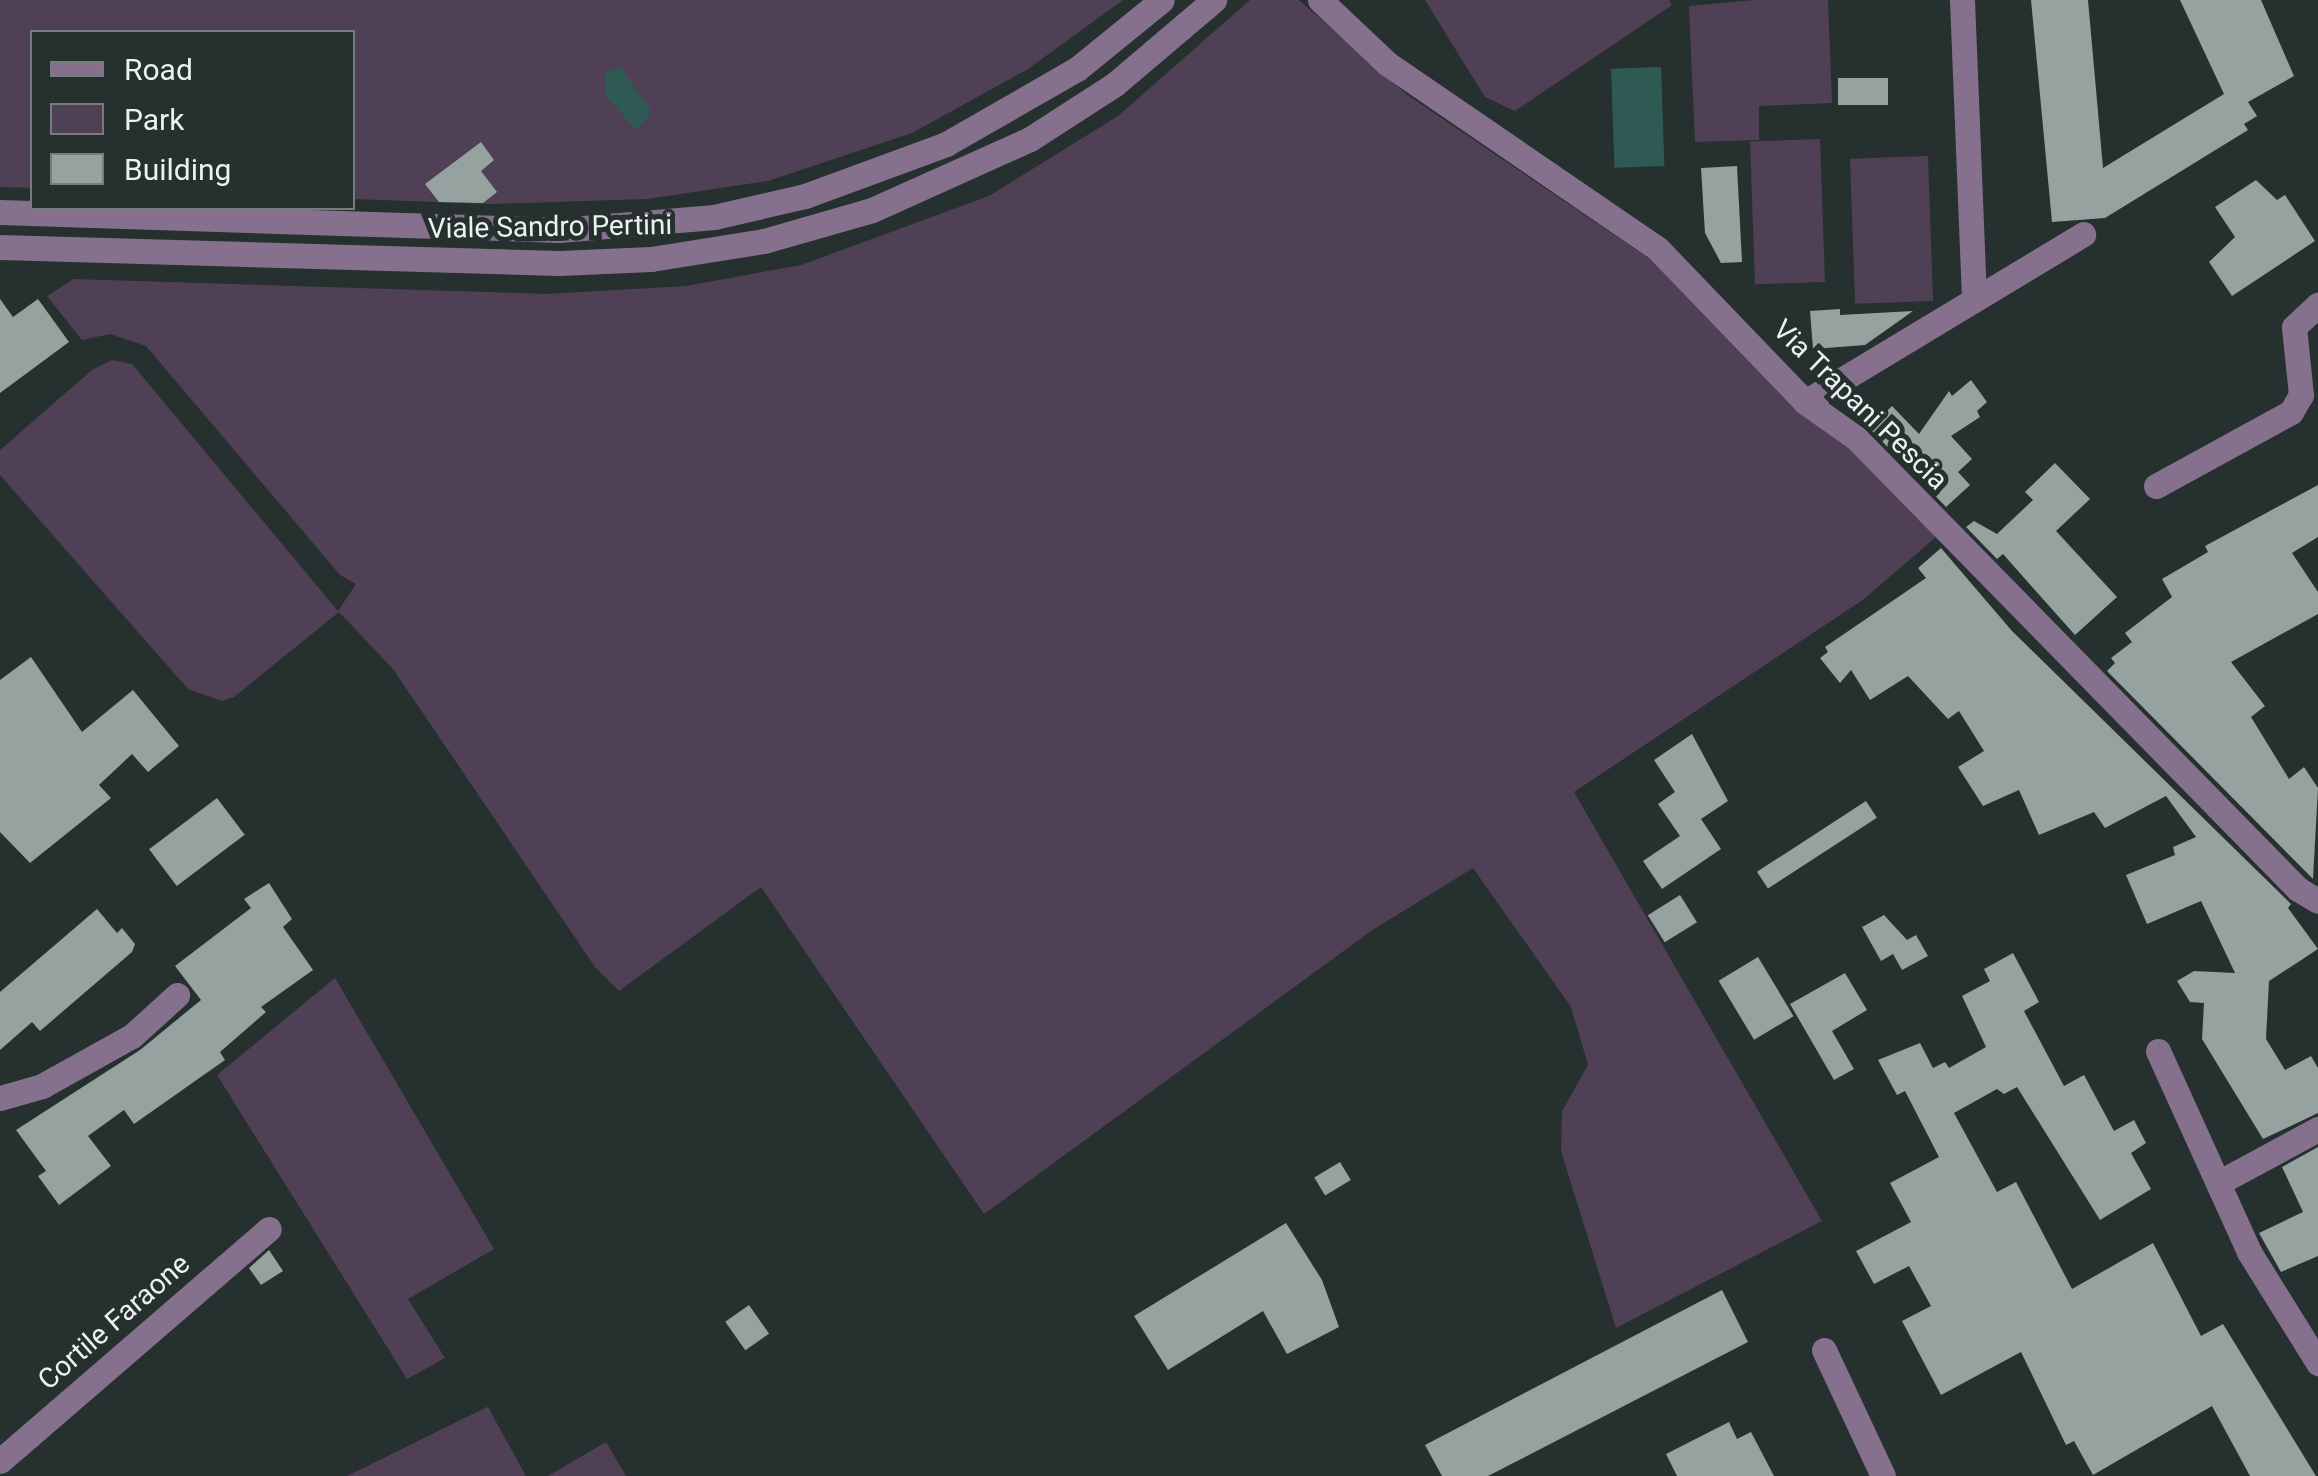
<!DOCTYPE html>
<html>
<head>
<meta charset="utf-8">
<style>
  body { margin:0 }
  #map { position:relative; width:2318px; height:1476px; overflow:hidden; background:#26302e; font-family:Roboto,sans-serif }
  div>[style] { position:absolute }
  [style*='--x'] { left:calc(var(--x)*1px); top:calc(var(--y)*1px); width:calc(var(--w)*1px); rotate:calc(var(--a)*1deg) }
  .green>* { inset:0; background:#4f4055; transform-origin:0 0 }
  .water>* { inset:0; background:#2f5a53; transform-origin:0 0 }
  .building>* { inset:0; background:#96a29f; transform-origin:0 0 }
  .minor>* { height:25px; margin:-12.5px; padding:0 12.5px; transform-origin:12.5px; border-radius:12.5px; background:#85718d }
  span { translate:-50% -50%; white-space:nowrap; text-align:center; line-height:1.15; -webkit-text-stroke:10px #26302e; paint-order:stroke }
  .street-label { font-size:28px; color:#ecf2f1 }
  .legend { position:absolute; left:30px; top:30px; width:325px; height:180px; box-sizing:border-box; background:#26302e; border:2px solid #757e7c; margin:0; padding:12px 18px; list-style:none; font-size:30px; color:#ecf2f1 }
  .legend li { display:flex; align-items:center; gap:20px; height:50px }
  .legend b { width:50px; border:2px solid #757e7c }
</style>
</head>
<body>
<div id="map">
  <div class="green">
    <div style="clip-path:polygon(0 0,1123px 0,1028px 69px,912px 133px,768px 181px,647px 199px,491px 204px,353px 199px,352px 32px,32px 32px,32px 188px,0 187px)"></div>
    <div style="clip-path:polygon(1250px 0,1299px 0,1406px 94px,1657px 264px,1796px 411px,1851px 450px,1937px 536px,1864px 599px,1574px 792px,1822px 1221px,1616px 1328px,1561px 1151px,1562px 1111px,1588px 1065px,1571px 1007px,1473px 868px,1371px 931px,984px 1214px,761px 887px,619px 991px,595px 967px,393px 669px,339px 612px,234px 697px,222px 701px,188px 689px,0 475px,0 450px,92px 370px,112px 360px,132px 364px,338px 611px,356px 584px,340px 575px,146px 346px,110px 334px,82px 340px,47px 296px,74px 279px,547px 294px,686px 286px,801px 265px,989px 196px,1118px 116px)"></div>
    <div style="clip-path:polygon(1425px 0,1669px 0,1672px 5px,1515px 111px,1485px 97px)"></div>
    <div style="clip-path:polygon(1755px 0,1828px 0,1832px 103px,1759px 106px,1759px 140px,1695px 142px,1689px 6px)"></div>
    <div style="left:1820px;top:139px;width:143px;height:70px;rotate:88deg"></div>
    <div style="left:1928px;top:156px;width:145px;height:78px;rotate:88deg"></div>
    <div style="clip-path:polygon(335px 978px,494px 1249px,408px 1299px,445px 1358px,407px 1379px,217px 1075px)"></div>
    <div style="clip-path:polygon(488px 1407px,526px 1476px,347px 1476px,487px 1407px)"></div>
    <div style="clip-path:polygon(606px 1442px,626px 1476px,548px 1476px)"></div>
  </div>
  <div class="water">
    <div style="clip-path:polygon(620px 67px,652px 112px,636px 130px,605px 95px,606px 72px)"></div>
    <div style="left:1661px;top:67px;width:99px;height:50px;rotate:88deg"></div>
  </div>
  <div class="building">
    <div style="clip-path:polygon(2031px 0,2088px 0,2103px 168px,2224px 94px,2180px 0,2261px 0,2294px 76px,2248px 102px,2257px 116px,2244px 124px,2248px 130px,2105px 218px,2052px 222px)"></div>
    <div style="left:1888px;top:78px;width:27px;height:50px;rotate:90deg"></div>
    <div style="clip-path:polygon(481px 142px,494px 160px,481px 171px,497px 192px,483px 203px,439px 202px,425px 184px)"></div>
    <div style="clip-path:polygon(1737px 166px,1742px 262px,1721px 263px,1705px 233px,1701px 168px)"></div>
    <div style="clip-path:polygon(2256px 180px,2277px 200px,2285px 195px,2315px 241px,2232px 296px,2209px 262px,2235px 237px,2215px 207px)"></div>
    <div style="clip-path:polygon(0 299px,13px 317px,38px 299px,69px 342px,0 393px)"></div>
    <div style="clip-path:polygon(1840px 309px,1840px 315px,1913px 311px,1865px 345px,1813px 349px,1810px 311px)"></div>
    <div style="clip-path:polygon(1971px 380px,1987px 402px,1977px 411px,1980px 417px,1951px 436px,1972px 459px,1958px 472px,1970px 485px,1946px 507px,1869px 428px,1892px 406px,1919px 434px,1949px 391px,1952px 396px)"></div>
    <div style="clip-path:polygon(2055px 463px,2090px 499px,2056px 531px,2117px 597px,2075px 635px,2003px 554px,1997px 559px,1966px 527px,1974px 521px,1997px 534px,2033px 500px,2025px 492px)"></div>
    <div style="clip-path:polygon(2318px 485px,2318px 537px,2292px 553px,2318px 592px,2318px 614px,2231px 662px,2265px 706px,2251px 717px,2289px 779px,2304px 767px,2318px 788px,2313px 879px,2107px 671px,2115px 663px,2111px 658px,2132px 642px,2125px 633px,2172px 597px,2162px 579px,2208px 552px,2205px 546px)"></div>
    <div style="clip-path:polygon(1941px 548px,2012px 631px,2291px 904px,2288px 908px,2318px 949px,2269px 981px,2266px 1039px,2285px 1070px,2311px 1056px,2318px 1068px,2318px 1113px,2263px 1139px,2202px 1039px,2204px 1003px,2190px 1002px,2177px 981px,2194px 971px,2235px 973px,2201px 901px,2147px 924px,2126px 875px,2175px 855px,2173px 847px,2196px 837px,2166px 796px,2105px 828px,2094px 812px,2039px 835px,2019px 790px,1983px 806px,1958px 767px,1984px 751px,1959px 711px,1948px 719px,1908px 676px,1870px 700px,1851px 670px,1840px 683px,1820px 658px,1828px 652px,1825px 647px,1926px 578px,1918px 568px)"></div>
    <div style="clip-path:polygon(31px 657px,82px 732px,133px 690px,179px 746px,148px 772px,132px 754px,99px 785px,111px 798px,30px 863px,0 832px,0 680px)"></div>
    <div style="clip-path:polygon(1692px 734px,1728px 801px,1701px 819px,1721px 849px,1662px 889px,1643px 861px,1680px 836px,1658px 804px,1675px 792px,1654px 760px)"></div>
    <div style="left:217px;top:798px;width:46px;height:85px;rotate:53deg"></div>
    <div style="left:1866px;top:801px;width:20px;height:130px;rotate:57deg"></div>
    <div style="clip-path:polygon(269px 883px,292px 919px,283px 927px,313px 970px,261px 1007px,266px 1012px,220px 1052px,225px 1060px,134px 1124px,124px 1110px,88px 1136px,111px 1166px,59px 1205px,38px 1176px,46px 1171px,16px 1130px,140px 1050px,201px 1000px,175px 966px,251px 908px,244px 899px)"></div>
    <div style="left:1680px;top:895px;width:32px;height:38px;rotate:58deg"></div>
    <div style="clip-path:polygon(97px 909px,117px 933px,122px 928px,135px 944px,132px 952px,40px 1031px,32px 1022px,0 1050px,0 992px)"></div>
    <div style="clip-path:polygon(1884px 915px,1907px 940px,1916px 935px,1928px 956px,1902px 970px,1893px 954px,1881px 961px,1862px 927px)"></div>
    <div style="clip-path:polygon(2013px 953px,2039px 1002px,2024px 1011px,2064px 1086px,2084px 1075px,2114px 1131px,2134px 1120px,2146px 1143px,2131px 1153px,2151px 1189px,2100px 1220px,2017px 1087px,2004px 1094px,1997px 1089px,1954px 1113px,1997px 1192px,2016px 1182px,2072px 1289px,2153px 1243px,2201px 1336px,2223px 1324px,2316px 1476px,2250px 1476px,2212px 1406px,2093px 1475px,2074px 1441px,2066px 1445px,2021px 1352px,1941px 1395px,1902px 1321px,1931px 1306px,1909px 1266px,1874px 1284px,1856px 1251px,1911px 1222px,1890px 1183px,1939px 1157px,1905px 1091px,1897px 1095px,1878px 1060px,1920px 1043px,1933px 1068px,1945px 1062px,1949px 1068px,1986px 1047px,1962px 996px,1990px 981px,1984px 969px)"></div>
    <div style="left:1758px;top:957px;width:69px;height:46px;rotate:59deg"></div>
    <div style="clip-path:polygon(1845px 973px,1867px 1010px,1832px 1031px,1854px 1069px,1834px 1080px,1790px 1004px)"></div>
    <div style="clip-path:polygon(2318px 1147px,2318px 1256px,2281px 1272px,2259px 1233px,2303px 1212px,2282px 1167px)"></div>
    <div style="left:1340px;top:1162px;width:21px;height:30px;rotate:59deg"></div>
    <div style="clip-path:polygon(1286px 1223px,1322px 1280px,1339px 1327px,1287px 1354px,1263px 1311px,1168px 1370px,1134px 1316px)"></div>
    <div style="clip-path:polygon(269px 1250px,283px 1271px,261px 1285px,249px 1268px)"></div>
    <div style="clip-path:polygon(1722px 1290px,1748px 1342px,1488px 1476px,1442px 1476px,1425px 1445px)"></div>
    <div style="left:749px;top:1305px;width:35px;height:29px;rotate:55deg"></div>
    <div style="clip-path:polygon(1729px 1422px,1737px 1439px,1751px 1432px,1774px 1476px,1677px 1476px,1666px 1454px)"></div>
  </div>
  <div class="minor">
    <div style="--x:1320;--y:0;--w:93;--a:43.3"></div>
    <div style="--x:1388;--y:64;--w:327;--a:34.4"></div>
    <div style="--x:1658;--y:249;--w:212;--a:46.1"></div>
    <div style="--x:1805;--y:402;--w:62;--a:35.2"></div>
    <div style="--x:1856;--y:438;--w:631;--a:45.58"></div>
    <div style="--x:2298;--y:889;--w:23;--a:31"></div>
    <div style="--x:1962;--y:0;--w:296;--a:87.7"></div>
    <div style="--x:0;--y:212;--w:559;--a:1.84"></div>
    <div style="--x:559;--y:230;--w:156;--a:-4.8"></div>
    <div style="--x:714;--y:217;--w:93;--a:-13"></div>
    <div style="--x:805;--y:196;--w:150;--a:-20.2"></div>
    <div style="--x:946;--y:144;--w:151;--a:-29.8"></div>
    <div style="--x:1077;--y:69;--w:109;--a:-39.1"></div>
    <div style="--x:0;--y:247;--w:559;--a:1.64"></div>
    <div style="--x:559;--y:263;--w:92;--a:-2.5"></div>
    <div style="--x:651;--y:259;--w:114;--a:-9.1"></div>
    <div style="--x:764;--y:241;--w:112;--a:-16"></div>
    <div style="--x:872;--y:210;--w:173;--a:-24.2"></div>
    <div style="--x:1030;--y:139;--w:101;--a:-32.9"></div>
    <div style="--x:1115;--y:84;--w:130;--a:-40.3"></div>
    <div style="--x:1805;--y:402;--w:325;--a:-31.1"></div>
    <div style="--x:2156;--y:486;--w:154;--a:-28.7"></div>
    <div style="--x:2291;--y:412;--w:20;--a:-60"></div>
    <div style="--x:2301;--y:395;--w:68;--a:-95.9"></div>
    <div style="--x:2294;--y:327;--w:33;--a:-43"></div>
    <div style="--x:2158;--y:1051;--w:221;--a:65.6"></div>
    <div style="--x:2249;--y:1252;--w:131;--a:58.1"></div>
    <div style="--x:0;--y:1098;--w:44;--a:-15.9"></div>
    <div style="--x:42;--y:1086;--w:103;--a:-29.1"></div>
    <div style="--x:132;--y:1036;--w:61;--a:-42.3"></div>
    <div style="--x:2218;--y:1183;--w:114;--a:-28.4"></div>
    <div style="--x:1824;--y:1350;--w:139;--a:64.9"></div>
    <div style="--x:0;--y:1461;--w:355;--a:-40.8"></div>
  </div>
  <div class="street-label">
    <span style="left:550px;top:227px;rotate:-1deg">Viale Sandro Pertini</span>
    <span style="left:1860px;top:405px;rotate:44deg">Via Trapani Pescia</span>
    <span style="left:114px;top:1322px;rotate:-41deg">Cortile Faraone</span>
  </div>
  <ul class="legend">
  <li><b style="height:12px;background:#85718d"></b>Road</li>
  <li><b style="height:28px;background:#4f4055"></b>Park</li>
  <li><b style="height:28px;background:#96a29f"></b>Building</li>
  </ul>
</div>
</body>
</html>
